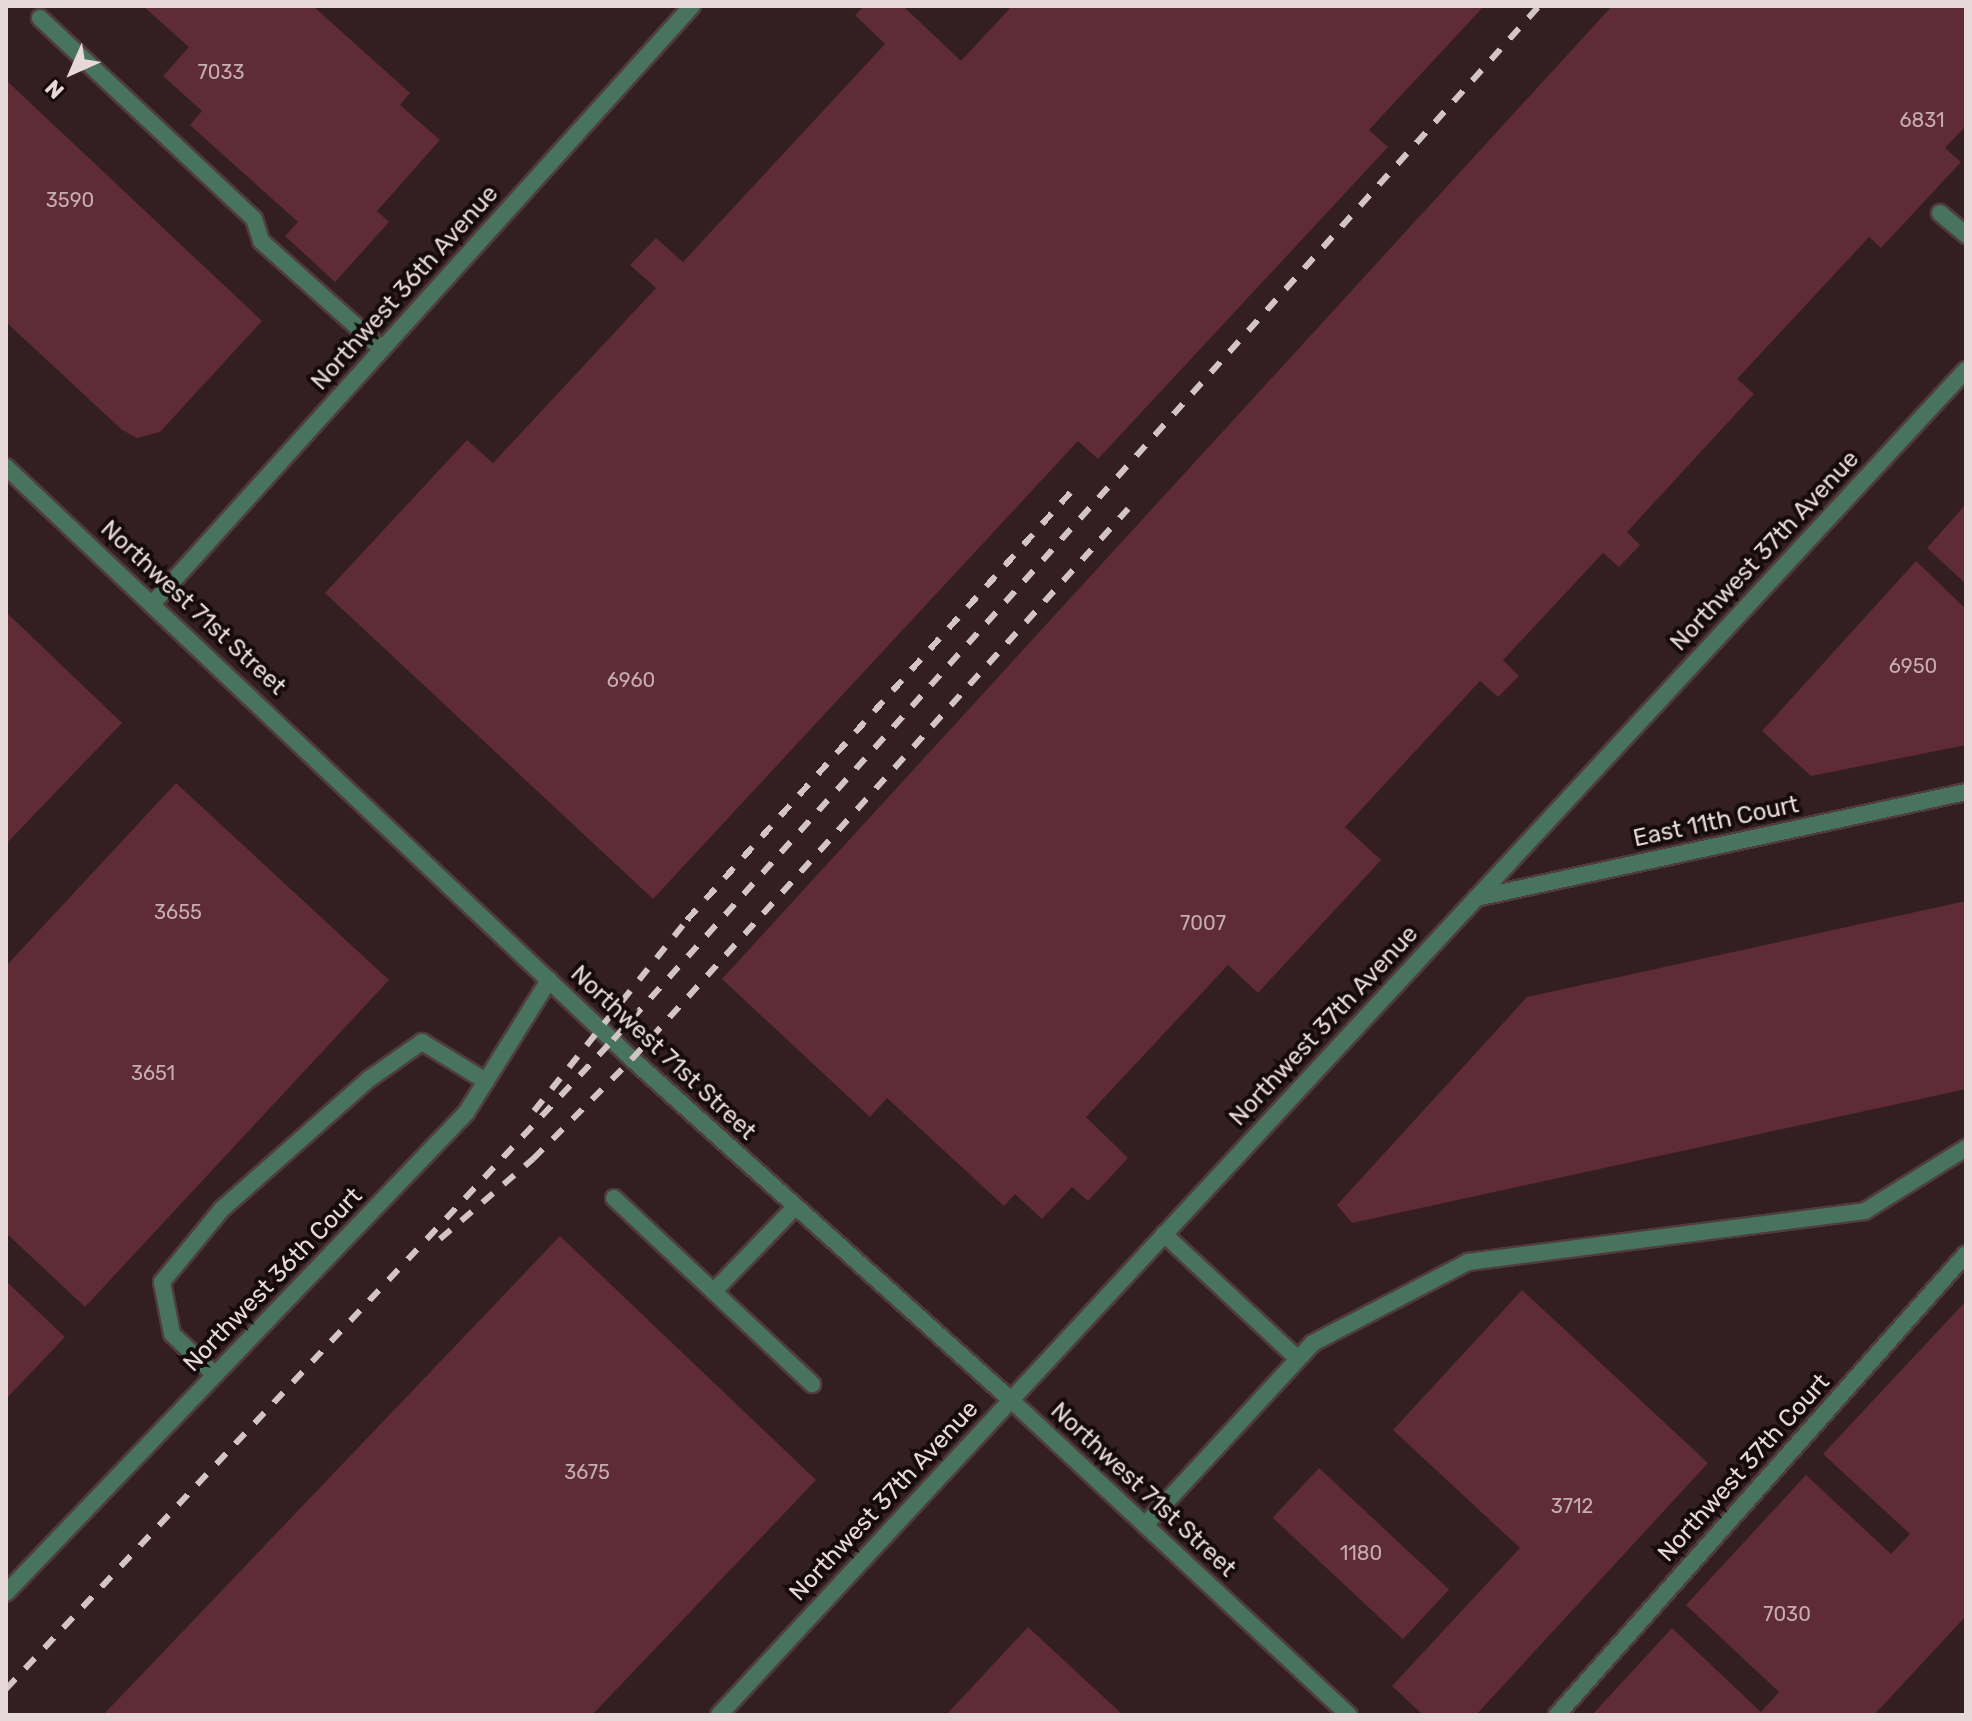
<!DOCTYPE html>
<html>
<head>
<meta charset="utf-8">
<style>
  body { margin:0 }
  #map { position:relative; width:1972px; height:1721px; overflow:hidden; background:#331e21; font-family:Rubik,sans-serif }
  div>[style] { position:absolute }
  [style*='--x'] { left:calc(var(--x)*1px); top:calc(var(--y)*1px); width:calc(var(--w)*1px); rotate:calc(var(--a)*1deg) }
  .building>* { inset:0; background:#5f2b34; transform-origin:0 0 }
  .roads { filter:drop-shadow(2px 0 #503c3f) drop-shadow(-2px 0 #503c3f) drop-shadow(0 2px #503c3f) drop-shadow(0 -2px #503c3f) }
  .service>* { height:16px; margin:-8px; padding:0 8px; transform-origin:8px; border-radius:8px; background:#48745e }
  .minor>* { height:16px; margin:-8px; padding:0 8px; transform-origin:8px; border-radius:8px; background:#48745e }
  .tertiary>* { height:16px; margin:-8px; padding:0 8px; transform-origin:8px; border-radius:8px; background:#48745e }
  .rail>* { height:6px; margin-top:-3px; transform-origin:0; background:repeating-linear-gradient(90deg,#d3c5c6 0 14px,transparent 0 28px) }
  span { translate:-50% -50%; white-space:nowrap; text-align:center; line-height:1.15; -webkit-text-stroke:8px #150b0c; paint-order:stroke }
  .number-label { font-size:20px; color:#c5aeb0 }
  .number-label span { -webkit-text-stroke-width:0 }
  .street-label { font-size:24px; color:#e7d9da }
  .frame { position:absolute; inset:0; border:8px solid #e7d9da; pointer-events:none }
  .north { position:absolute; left:32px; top:32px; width:80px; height:80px; -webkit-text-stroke:6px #150b0c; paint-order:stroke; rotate:225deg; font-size:22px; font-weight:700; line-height:32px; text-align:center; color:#e7d9da }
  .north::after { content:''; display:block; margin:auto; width:28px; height:36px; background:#e7d9da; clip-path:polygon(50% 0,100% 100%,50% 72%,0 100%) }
</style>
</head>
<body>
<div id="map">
  <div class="building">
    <div style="clip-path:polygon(143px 6px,313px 6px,410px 93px,400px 105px,440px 140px,377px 211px,389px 222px,335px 282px,285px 236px,298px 222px,190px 125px,202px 111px,163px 76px,189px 47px)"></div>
    <div style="clip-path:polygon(864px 6px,903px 6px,961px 61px,1012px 6px,1484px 6px,1369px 130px,1388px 147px,1098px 459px,1078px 441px,653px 899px,325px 593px,467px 440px,493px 463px,656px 288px,630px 265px,656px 238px,683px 262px,885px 44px,855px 15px)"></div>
    <div style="clip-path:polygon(1612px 6px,1966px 6px,1966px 126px,1945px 148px,1961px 162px,1881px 248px,1869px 237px,1737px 379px,1754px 394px,1627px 532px,1640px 545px,1619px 567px,1603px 553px,1503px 660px,1519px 676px,1498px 697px,1480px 681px,1345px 827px,1381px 860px,1258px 993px,1228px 965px,1086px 1117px,1128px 1158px,1088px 1201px,1072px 1187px,1042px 1219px,1015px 1194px,1004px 1206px,887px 1098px,870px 1117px,722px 979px)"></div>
    <div style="clip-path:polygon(6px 80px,262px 321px,160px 432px,137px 438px,122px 430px,6px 322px)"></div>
    <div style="clip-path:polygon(1966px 504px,1966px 584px,1927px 548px)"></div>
    <div style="clip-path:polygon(1916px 561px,1966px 609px,1966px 745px,1811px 776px,1762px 731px)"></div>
    <div style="clip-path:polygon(6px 612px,122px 723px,6px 844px)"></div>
    <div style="clip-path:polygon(176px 783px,389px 980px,85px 1307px,6px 1233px,6px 966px)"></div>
    <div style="clip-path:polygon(1966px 901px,1966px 1089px,1352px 1223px,1337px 1205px,1527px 997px)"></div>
    <div style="clip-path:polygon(560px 1236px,816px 1480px,592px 1715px,103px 1715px)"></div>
    <div style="clip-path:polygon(6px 1281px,65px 1337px,6px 1399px)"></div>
    <div style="clip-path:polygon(1522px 1290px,1708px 1463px,1476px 1715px,1423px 1715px,1392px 1686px,1520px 1548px,1393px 1430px)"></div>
    <div style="clip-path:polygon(1966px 1301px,1966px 1616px,1874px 1715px,1592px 1715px,1672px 1628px,1761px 1712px,1779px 1692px,1686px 1605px,1806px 1475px,1891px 1554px,1910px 1534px,1823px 1454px)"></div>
    <div style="left:1319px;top:1468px;width:178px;height:68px;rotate:43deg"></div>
    <div style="clip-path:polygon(1028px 1627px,1123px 1715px,946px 1715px)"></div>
  </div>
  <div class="roads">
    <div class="service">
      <div style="--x:40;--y:18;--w:294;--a:43.2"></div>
      <div style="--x:254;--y:219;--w:23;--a:72"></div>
      <div style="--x:261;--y:241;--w:162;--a:41.8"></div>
      <div style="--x:1940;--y:213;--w:34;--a:40"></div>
      <div style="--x:614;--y:1198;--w:272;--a:43.2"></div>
      <div style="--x:1164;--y:1234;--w:183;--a:43"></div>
      <div style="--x:714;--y:1291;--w:117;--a:-46"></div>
      <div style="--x:215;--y:1375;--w:59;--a:-136.4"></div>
      <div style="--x:172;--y:1334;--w:53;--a:-100.9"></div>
      <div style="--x:162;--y:1282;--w:94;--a:-50.6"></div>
      <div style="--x:222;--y:1209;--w:196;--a:-41.5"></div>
      <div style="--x:369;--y:1079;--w:65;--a:-34.9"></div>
      <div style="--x:422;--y:1042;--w:75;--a:31.4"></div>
      <div style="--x:1145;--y:1525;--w:248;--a:-47.3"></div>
      <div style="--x:1313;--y:1343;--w:175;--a:-27.6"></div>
      <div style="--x:1468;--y:1262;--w:400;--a:-7.3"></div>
      <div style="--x:1865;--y:1211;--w:119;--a:-32"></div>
    </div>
    <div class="minor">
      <div style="--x:154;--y:602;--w:803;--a:-47.93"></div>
      <div style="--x:1476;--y:898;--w:501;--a:-12.21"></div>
      <div style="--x:6;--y:1593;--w:665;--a:-46.22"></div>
      <div style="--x:466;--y:1113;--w:157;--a:-58"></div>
      <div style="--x:1557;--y:1715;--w:616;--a:-48.42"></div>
    </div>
    <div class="tertiary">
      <div style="--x:6;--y:467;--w:862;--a:43.4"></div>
      <div style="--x:632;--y:1059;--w:510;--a:41.98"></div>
      <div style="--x:1011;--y:1400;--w:462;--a:43"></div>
      <div style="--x:719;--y:1715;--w:1834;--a:-47.17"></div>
    </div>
  </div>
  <div class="rail">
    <div style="--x:534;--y:1111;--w:245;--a:-51.3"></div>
    <div style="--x:687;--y:920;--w:587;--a:-48.11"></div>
    <div style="--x:440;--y:1239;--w:123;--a:-40.7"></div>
    <div style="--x:533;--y:1159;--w:141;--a:-45.3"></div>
    <div style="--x:632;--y:1059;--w:741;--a:-47.96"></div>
    <div style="--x:6;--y:1689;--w:889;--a:-46.92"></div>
    <div style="--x:613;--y:1040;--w:1388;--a:-48.15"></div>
  </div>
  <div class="number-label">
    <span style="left:221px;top:72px">7033</span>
    <span style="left:1922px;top:120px">6831</span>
    <span style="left:70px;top:200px">3590</span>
    <span style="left:1913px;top:666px">6950</span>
    <span style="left:631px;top:680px">6960</span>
    <span style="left:178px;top:912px">3655</span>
    <span style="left:1203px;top:923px">7007</span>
    <span style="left:153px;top:1073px">3651</span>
    <span style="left:587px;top:1472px">3675</span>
    <span style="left:1572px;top:1506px">3712</span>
    <span style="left:1361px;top:1553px">1180</span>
    <span style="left:1787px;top:1614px">7030</span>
  </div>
  <div class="street-label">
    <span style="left:405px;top:288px;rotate:-48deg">Northwest 36th Avenue</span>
    <span style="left:1765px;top:551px;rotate:-47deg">Northwest 37th Avenue</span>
    <span style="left:193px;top:608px;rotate:43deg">Northwest 71st Street</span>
    <span style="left:1716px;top:822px;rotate:-12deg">East 11th Court</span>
    <span style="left:1324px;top:1026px;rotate:-47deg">Northwest 37th Avenue</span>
    <span style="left:663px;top:1053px;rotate:43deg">Northwest 71st Street</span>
    <span style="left:273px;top:1280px;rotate:-46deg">Northwest 36th Court</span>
    <span style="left:1744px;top:1468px;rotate:-48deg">Northwest 37th Court</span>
    <span style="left:1143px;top:1490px;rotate:43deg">Northwest 71st Street</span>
    <span style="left:884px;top:1501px;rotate:-47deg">Northwest 37th Avenue</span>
  </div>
  <div class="frame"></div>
  <div class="north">N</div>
</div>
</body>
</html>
